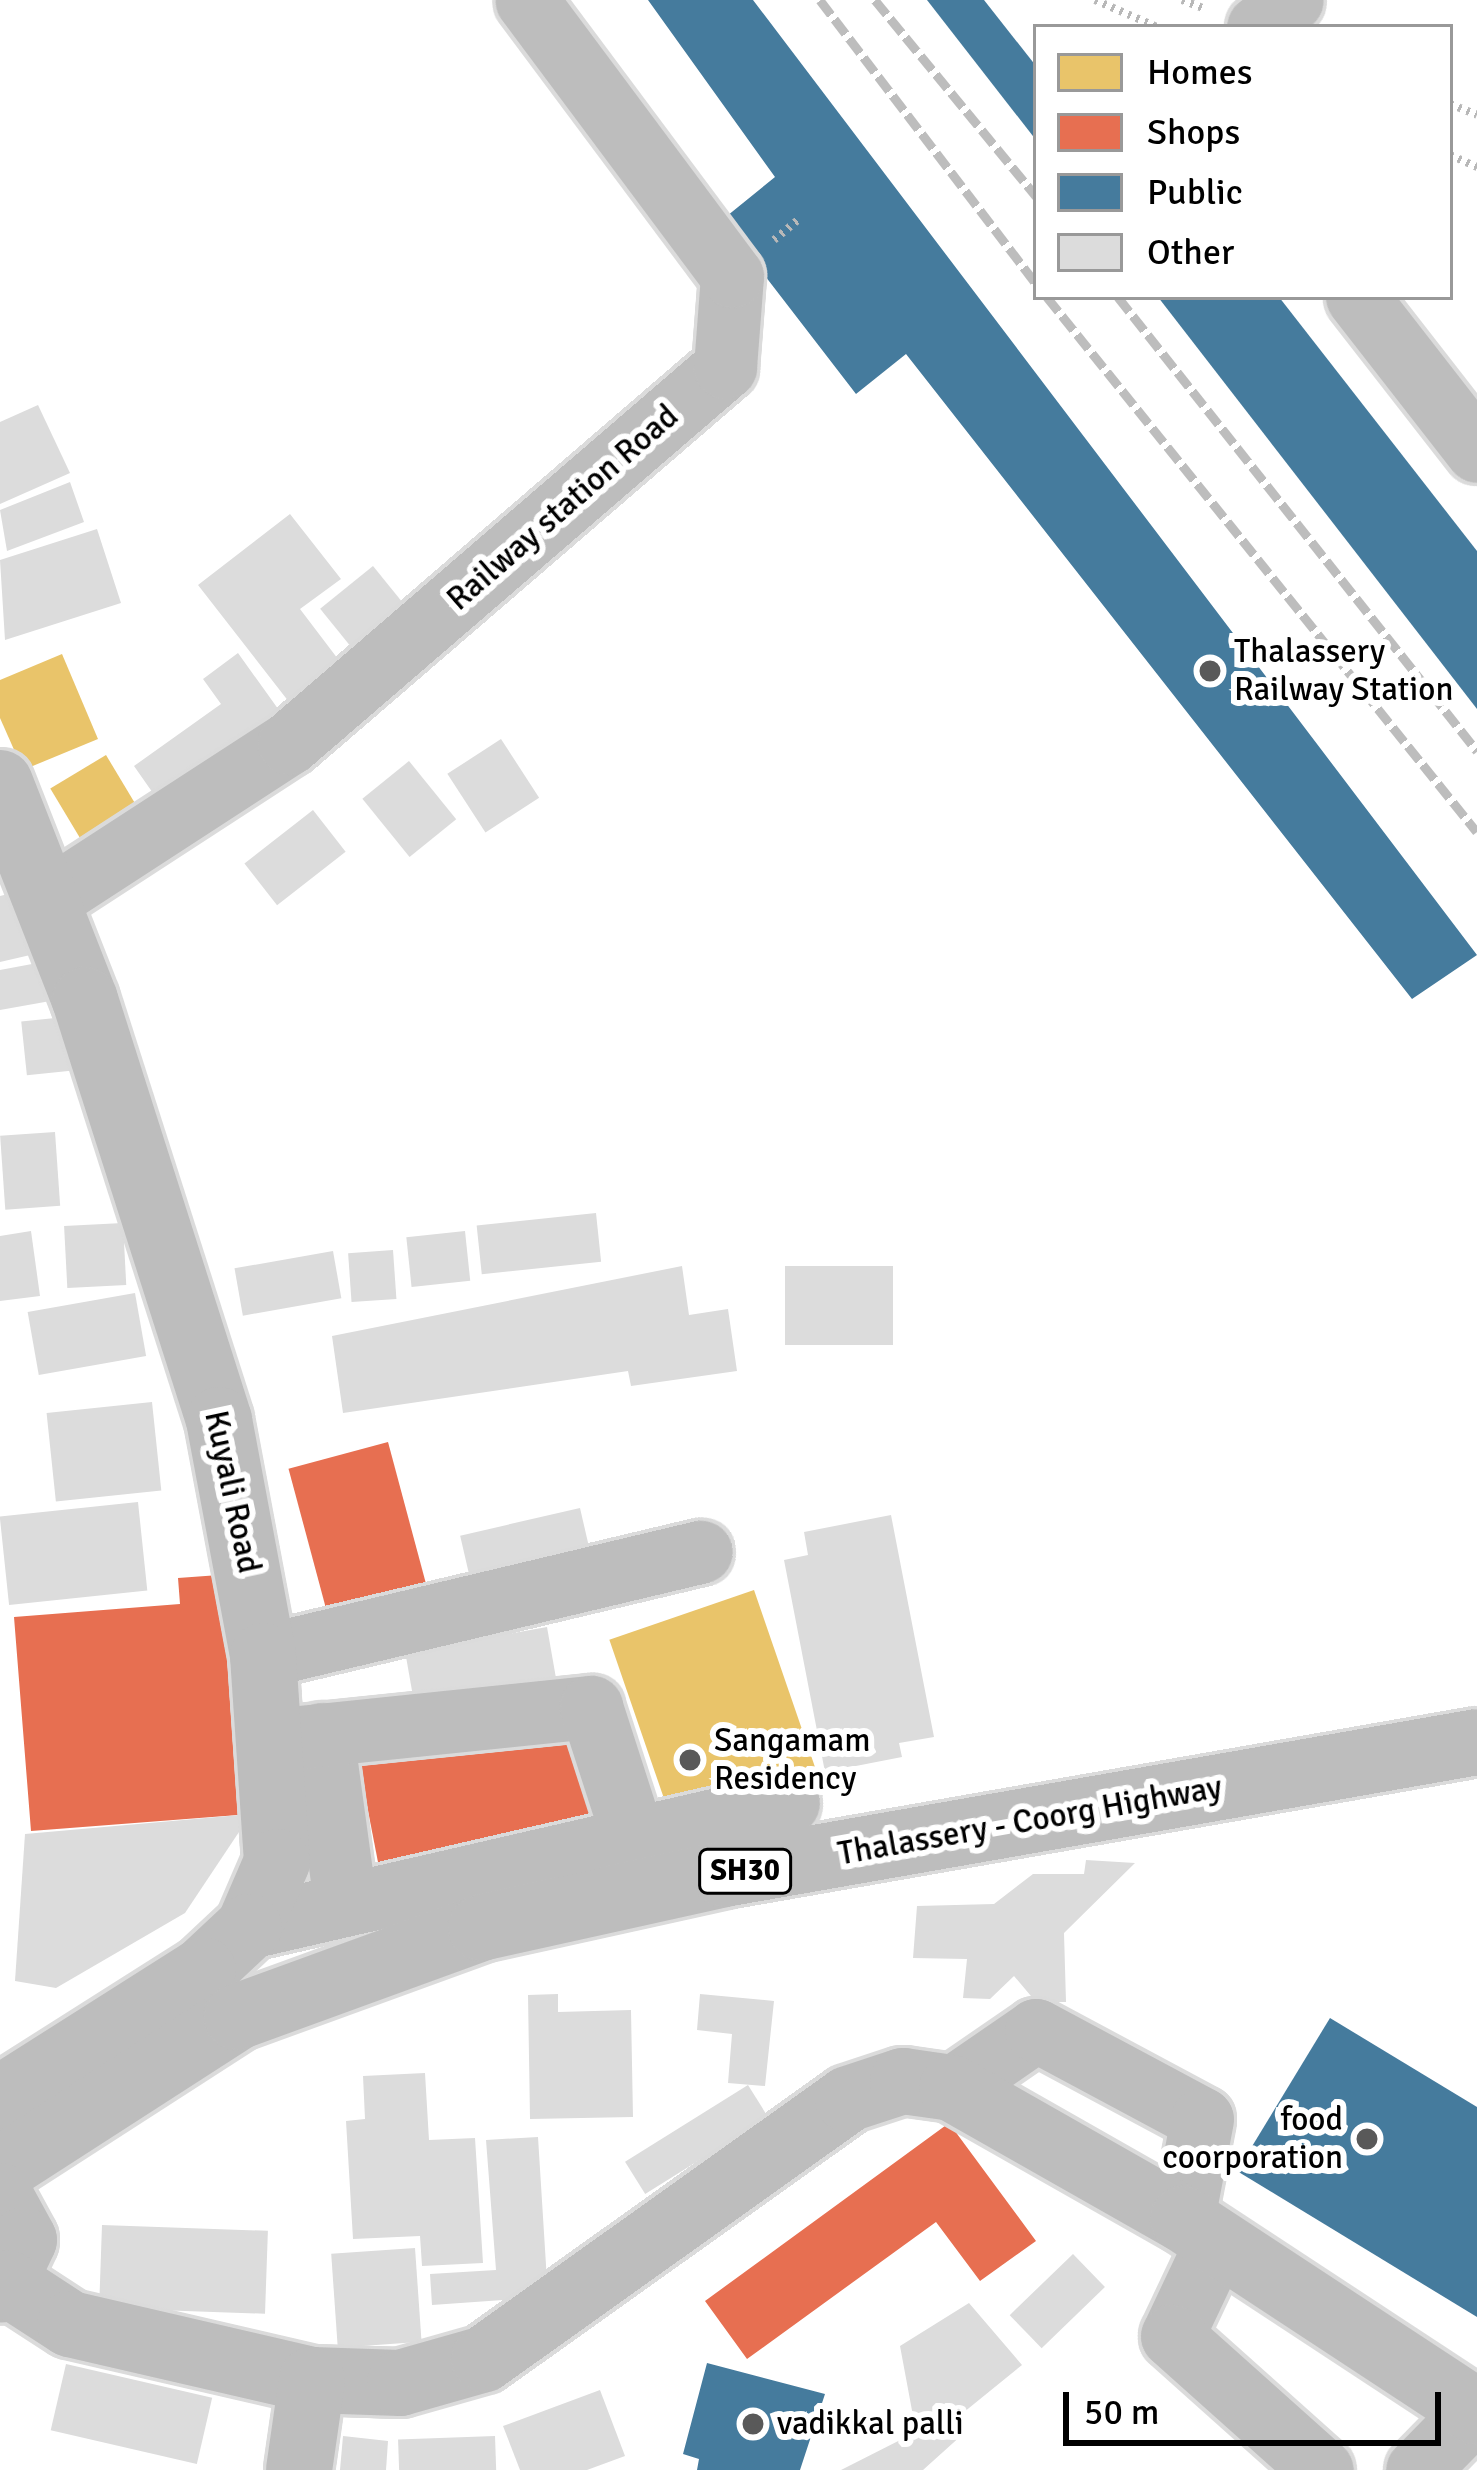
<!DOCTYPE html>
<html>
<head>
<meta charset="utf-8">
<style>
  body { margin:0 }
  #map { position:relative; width:1477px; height:2470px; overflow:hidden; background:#fff; font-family:Signika,sans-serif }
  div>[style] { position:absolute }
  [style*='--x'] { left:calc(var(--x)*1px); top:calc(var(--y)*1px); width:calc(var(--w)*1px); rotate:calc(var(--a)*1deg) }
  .homes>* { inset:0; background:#e9c46a; transform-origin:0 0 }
  .shops>* { inset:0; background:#e76f51; transform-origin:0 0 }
  .public>* { inset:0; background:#457b9d }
  .building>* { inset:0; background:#dcdcdc; transform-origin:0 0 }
  .path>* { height:8px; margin-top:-4px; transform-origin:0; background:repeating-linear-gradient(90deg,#b8b8b8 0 3px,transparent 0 9px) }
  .roads { filter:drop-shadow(3px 0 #dbdbdb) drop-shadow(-3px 0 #dbdbdb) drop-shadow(0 3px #dbdbdb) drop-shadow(0 -3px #dbdbdb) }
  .minor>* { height:63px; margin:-31.5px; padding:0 31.5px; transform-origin:31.5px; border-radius:31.5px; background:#bdbdbd }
  .major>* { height:66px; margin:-33px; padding:0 33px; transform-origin:33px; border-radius:33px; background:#bdbdbd }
  .rail>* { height:9px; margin-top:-4.5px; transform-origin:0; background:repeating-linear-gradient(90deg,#bdbdbd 0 18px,transparent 0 24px) }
  .dots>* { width:33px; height:33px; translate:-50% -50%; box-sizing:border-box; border:6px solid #fff; border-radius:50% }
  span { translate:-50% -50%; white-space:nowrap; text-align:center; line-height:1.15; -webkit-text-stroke:12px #fff; paint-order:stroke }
  .shield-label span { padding:3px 9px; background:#fff; border:3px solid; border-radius:9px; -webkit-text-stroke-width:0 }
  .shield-label { font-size:30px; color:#000; font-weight:700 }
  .street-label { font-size:33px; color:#000 }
  .poi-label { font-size:33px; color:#000 }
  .left { translate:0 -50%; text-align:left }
  .right { translate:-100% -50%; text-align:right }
  .legend { position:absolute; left:1033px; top:24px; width:420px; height:276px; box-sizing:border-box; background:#fff; border:3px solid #999; margin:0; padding:15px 21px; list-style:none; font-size:36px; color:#000 }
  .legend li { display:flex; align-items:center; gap:24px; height:60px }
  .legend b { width:60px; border:3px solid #999 }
  .scale { position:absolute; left:1063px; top:2392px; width:378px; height:54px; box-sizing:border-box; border:6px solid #000; border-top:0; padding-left:15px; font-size:36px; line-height:42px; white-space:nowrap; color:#000; -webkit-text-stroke:9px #fff; paint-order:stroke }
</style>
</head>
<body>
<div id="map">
  <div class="homes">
    <div style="clip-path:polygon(62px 654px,98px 739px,23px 770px,0 718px,0 680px)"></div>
    <div style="left:106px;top:755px;width:81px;height:65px;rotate:59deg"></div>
    <div style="left:754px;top:1590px;width:187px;height:153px;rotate:71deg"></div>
  </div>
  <div class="shops">
    <div style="left:388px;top:1442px;width:166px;height:103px;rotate:75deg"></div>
    <div style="clip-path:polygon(233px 1574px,251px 1814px,31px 1831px,14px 1617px,180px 1604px,178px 1578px)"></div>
    <div style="left:579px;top:1717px;width:114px;height:225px;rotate:79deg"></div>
    <div style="clip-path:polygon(949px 2123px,1036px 2241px,980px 2281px,936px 2222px,747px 2359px,705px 2301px)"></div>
  </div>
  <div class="public">
    <div style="clip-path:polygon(648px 0,753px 0,1477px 955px,1412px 999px,906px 354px,856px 394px,722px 220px,775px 177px)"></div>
    <div style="clip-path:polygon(927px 0,984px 0,1036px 66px,1036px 140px)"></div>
    <div style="clip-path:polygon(1158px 297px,1279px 297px,1477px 551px,1477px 709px)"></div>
    <div style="clip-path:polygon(1330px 2018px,1477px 2107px,1477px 2317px,1237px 2171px)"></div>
    <div style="clip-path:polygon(707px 2363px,825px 2394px,800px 2470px,697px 2470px,699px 2459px,683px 2454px)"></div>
  </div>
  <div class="building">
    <div style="clip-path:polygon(38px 405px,70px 473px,0 504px,0 422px)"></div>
    <div style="clip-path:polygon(70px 482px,84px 522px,7px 551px,0 510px)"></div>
    <div style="clip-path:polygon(290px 514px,341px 579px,300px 609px,341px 663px,289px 702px,198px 585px)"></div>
    <div style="clip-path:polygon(97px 529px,121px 603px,5px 640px,0 560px)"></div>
    <div style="left:373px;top:566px;width:55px;height:68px;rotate:51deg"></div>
    <div style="clip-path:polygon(238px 653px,286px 720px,162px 806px,134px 766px,221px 704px,203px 679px)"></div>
    <div style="left:501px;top:739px;width:70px;height:64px;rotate:57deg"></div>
    <div style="left:409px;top:761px;width:75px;height:60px;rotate:51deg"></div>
    <div style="left:313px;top:810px;width:53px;height:87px;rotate:52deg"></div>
    <div style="clip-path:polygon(24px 890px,39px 953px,0 962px,0 896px)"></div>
    <div style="clip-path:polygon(48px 961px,56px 1000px,0 1010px,0 970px)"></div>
    <div style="left:65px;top:1017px;width:54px;height:44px;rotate:84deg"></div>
    <div style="left:55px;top:1132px;width:74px;height:55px;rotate:86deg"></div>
    <div style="left:596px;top:1213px;width:49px;height:120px;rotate:84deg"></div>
    <div style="left:123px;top:1223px;width:62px;height:59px;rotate:87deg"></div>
    <div style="clip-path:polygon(31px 1231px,40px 1296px,0 1301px,0 1236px)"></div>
    <div style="left:465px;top:1231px;width:50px;height:59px;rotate:84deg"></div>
    <div style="left:393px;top:1250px;width:49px;height:45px;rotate:86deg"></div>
    <div style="left:333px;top:1251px;width:48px;height:100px;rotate:80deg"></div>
    <div style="clip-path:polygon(682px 1266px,689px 1315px,728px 1309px,737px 1371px,631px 1386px,628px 1371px,343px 1413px,332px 1336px)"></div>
    <div style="left:893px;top:1266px;width:79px;height:108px;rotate:90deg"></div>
    <div style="left:135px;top:1293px;width:64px;height:109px;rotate:80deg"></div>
    <div style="left:152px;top:1402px;width:89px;height:106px;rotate:84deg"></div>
    <div style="left:138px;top:1502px;width:89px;height:139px;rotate:84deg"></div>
    <div style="left:580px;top:1508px;width:57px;height:123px;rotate:77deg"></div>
    <div style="clip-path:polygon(891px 1515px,934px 1737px,899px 1743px,902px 1757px,825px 1772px,784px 1560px,808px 1555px,804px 1532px)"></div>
    <div style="left:547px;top:1627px;width:70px;height:144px;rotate:80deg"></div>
    <div style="clip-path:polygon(251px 1814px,185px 1913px,56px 1988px,15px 1981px,25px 1834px)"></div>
    <div style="clip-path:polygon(1086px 1860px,1135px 1863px,1064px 1933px,1066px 2002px,1036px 2002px,1014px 1976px,990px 1999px,963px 1998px,967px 1959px,913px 1958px,917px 1906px,994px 1904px,1033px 1874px,1084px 1874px)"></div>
    <div style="clip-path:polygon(558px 1994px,558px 2012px,631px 2010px,633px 2117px,530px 2119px,528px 1995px)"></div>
    <div style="clip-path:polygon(700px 1994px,774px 2001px,765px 2086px,728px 2083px,732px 2034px,697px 2030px)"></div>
    <div style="clip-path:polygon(425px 2073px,429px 2140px,475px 2138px,483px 2263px,422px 2266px,420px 2236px,353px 2239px,346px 2121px,365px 2119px,363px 2076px)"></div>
    <div style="left:748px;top:2085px;width:38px;height:145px;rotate:58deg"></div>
    <div style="clip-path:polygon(538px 2137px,548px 2297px,432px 2305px,430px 2274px,496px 2270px,486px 2140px)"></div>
    <div style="left:102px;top:2225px;width:166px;height:83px;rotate:2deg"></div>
    <div style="left:415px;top:2248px;width:94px;height:84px;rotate:86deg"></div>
    <div style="left:1073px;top:2254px;width:46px;height:88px;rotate:46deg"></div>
    <div style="clip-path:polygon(969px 2303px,1022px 2365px,953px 2421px,963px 2434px,923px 2470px,841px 2470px,916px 2432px,900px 2346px)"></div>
    <div style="left:66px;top:2364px;width:150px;height:68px;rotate:13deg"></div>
    <div style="clip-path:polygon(600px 2390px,625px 2456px,587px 2470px,520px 2470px,503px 2426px)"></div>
    <div style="clip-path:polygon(343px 2436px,388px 2441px,386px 2470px,340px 2470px)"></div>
    <div style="left:495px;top:2436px;width:34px;height:97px;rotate:88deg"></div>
  </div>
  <div class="path">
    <div style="--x:1095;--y:0;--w:68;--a:23.5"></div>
    <div style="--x:1182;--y:0;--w:25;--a:21"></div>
    <div style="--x:1450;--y:104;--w:29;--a:22"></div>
    <div style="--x:1450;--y:155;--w:30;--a:24"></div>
    <div style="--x:774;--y:240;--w:35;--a:-40"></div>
  </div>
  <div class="roads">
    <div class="minor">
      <div style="--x:1258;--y:27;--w:43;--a:-38.5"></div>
      <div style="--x:1357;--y:297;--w:195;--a:52.1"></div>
      <div style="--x:47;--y:900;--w:288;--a:-33"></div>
      <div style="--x:289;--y:743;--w:576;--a:-40.77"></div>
      <div style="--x:725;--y:367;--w:91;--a:-85.6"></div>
      <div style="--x:732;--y:276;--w:344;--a:-126.7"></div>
      <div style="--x:263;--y:1656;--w:450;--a:-13.4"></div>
      <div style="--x:322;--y:1734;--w:171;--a:82.2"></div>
      <div style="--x:270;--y:1740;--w:323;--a:-5.9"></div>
      <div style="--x:591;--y:1707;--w:143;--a:72.1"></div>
      <div style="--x:249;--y:1927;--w:553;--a:-12.96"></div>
      <div style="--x:952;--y:2088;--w:102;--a:-34.6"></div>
      <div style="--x:1036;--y:2030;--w:188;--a:28.2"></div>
      <div style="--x:1202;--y:2119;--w:102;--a:100.8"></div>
      <div style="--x:1217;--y:2241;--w:105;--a:115.3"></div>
      <div style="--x:1172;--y:2336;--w:201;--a:41.8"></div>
      <div style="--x:1417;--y:2470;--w:83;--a:-45.5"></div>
    </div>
    <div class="major">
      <div style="--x:0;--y:783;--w:233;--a:68.6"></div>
      <div style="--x:85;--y:1000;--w:441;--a:72.3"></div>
      <div style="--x:219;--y:1420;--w:240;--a:79.4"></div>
      <div style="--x:263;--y:1656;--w:206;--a:86.1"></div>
      <div style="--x:277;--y:1862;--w:71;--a:113.3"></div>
      <div style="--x:249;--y:1927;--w:63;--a:136.9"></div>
      <div style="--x:203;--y:1970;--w:241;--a:147.6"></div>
      <div style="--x:0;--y:2170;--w:282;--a:-32.8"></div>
      <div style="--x:237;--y:2017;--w:260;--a:-20"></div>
      <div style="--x:481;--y:1928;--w:249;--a:-12.5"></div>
      <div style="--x:724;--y:1874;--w:764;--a:-9.94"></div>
      <div style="--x:0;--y:2196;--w:50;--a:61.4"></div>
      <div style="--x:24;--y:2240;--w:55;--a:115.6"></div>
      <div style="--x:7;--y:2283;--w:75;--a:33.1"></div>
      <div style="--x:70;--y:2324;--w:248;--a:13"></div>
      <div style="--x:312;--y:2380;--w:88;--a:2"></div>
      <div style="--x:400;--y:2383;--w:87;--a:-15.9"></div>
      <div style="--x:484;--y:2359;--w:447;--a:-35.5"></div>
      <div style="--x:848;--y:2099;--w:58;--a:-18.1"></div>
      <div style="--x:903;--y:2081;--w:49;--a:8.1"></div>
      <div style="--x:952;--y:2088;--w:266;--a:29.6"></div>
      <div style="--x:1183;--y:2219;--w:352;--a:33.3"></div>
      <div style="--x:299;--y:2470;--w:91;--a:-81.8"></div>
    </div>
  </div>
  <div class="rail">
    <div style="--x:820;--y:0;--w:357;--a:52.7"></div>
    <div style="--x:875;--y:0;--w:254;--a:50.6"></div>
    <div style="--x:1047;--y:297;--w:686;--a:51.21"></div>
    <div style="--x:1118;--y:297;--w:579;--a:51.66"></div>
  </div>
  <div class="dots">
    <div style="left:1210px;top:671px;background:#595959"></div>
    <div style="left:690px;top:1760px;background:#595959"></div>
    <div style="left:1367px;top:2139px;background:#595959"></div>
    <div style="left:753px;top:2424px;background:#595959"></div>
  </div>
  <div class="shield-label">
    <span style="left:745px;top:1871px">SH30</span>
  </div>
  <div class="street-label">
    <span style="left:563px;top:508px;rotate:-41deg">Railway station Road</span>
    <span style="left:232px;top:1492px;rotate:78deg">Kuyali Road</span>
    <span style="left:1030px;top:1821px;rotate:-10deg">Thalassery - Coorg Highway</span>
  </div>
  <div class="poi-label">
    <span class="left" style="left:1234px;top:671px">Thalassery<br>Railway Station</span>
    <span class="left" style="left:714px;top:1760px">Sangamam<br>Residency</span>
    <span class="right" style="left:1343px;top:2139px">food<br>coorporation</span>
    <span class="left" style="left:777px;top:2424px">vadikkal palli</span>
  </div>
  <ul class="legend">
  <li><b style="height:33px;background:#e9c46a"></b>Homes</li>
  <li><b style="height:33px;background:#e76f51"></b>Shops</li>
  <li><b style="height:33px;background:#457b9d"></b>Public</li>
  <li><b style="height:33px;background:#dcdcdc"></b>Other</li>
  </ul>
  <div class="scale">50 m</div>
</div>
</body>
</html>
